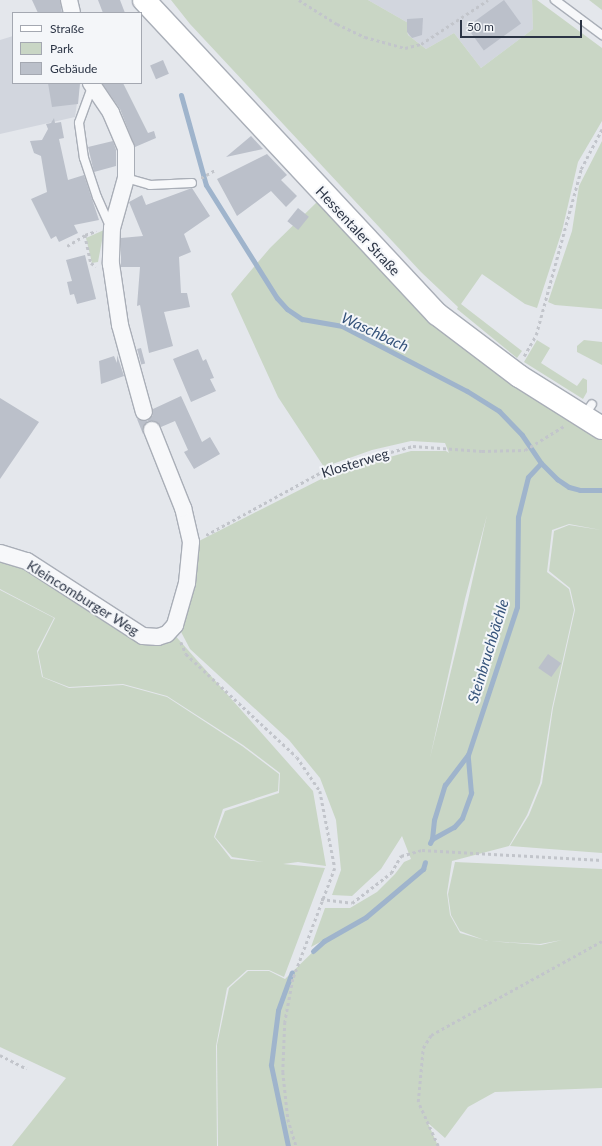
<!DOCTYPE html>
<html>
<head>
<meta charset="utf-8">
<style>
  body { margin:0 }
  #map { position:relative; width:602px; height:1146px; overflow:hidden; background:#e4e7ec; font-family:Lato,sans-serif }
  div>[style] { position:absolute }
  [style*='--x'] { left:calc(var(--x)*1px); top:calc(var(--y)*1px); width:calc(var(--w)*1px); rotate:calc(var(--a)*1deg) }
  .built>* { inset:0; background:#d2d6de }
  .green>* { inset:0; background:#c9d6c5 }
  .stream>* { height:5px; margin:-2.5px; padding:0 2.5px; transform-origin:2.5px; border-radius:2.5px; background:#9fb4cc }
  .building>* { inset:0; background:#bbc0ca; transform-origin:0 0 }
  .path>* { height:2.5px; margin-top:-1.25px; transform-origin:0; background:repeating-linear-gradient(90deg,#c2c5cb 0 3px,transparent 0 6px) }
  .roads { filter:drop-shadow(1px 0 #a9aeb7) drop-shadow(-1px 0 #a9aeb7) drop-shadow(0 1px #a9aeb7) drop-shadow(0 -1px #a9aeb7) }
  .lane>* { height:8px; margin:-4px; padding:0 4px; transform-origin:4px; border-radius:4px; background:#f7f8fa }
  .street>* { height:16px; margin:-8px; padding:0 8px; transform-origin:8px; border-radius:8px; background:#f7f8fa }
  .secondary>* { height:22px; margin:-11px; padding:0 11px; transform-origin:11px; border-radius:11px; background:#fff }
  span { translate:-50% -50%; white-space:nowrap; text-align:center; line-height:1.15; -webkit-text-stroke:4px #f4f6f9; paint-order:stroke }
  .street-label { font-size:14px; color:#2b3445 }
  .water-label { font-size:15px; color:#34527a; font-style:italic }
  .legend { position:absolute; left:12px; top:12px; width:130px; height:72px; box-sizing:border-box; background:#f4f6f9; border:1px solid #a4a8b1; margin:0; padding:5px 7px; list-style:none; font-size:12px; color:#2b3445 }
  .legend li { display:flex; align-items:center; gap:8px; height:20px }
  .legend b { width:20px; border:1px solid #a4a8b1 }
  .scale { position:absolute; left:460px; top:20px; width:122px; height:18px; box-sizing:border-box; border:2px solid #2b3445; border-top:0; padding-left:5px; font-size:12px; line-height:14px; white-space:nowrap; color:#2b3445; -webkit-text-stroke:3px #f4f6f9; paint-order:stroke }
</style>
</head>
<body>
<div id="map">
  <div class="built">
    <div style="clip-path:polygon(368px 0,532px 0,533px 29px,481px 68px,454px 33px,426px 49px,408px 35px,410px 24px)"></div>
    <div style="clip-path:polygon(13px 36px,13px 83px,80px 83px,75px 117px,0 134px,0 40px)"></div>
  </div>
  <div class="green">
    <div style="clip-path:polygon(171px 0,368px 0,410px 24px,407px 30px,408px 35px,426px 49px,454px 33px,481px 68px,533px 29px,532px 0,537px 0,602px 48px,602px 121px,578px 162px,562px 231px,537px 308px,525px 304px,482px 274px,461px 304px,522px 351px,517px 358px,457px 309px,458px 307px,421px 272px,190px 24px)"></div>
    <div style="clip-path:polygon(589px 0,602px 0,602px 10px)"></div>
    <div style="clip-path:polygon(602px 141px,602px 309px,555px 305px,548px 302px,572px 231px,579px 186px)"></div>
    <div style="clip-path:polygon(evenodd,317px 202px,363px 246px,416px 309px,484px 360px,602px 440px,602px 853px,510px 846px,529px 815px,542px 783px,553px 708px,575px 610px,570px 588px,549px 571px,554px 531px,569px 525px,601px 530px,569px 524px,552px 530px,547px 572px,569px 589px,574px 610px,552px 708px,540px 783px,527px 815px,509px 846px,452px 861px,447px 893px,450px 915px,460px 933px,488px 941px,541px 945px,562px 940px,540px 944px,487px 941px,460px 931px,451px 915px,448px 894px,455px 862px,602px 869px,602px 1088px,495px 1092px,468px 1107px,445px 1138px,428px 1123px,438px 1146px,218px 1146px,217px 1045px,229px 988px,248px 971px,269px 971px,285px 979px,320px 945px,348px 927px,311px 947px,325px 908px,350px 908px,377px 892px,395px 874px,404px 862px,411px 859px,402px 836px,381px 869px,352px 896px,332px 895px,341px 870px,336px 820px,320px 778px,289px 740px,190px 649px,179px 628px,197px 542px,333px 473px,411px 451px,446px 451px,449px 453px,445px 443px,411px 441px,372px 450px,324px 467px,278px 397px,231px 294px,270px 248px,317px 202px,487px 515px,468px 600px,430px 758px,465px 599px,487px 515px)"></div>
    <div style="clip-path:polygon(104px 230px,98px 262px,92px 263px,86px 238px)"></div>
    <div style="clip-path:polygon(537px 340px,550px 348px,541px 363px,577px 386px,583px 378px,587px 380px,587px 392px,583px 399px,524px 362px)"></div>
    <div style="clip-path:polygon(584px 340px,602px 342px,602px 365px,577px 352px,577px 346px)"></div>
    <div style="clip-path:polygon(0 560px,29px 569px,136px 638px,172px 632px,313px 791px,326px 866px,298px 862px,283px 864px,325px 868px,284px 977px,269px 970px,247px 970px,227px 988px,216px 1046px,217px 1146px,12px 1146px,66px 1078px,0 1047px,0 590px,54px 618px,37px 651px,42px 677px,69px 688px,123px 685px,167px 697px,242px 746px,279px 774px,278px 791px,223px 809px,214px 837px,231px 859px,264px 862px,232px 857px,215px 837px,225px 811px,279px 793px,280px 773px,243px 745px,167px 696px,123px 684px,69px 687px,43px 677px,38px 652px,55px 618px,0 589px)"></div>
  </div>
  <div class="stream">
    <div style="--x:181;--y:95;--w:93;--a:74.5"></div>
    <div style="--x:206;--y:185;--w:133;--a:57.9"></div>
    <div style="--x:277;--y:298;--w:15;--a:48"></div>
    <div style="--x:287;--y:309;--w:18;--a:34"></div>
    <div style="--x:302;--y:319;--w:41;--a:9.9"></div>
    <div style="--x:342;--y:326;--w:141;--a:27.5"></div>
    <div style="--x:467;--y:391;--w:38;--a:32"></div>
    <div style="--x:499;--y:411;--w:33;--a:46"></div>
    <div style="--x:522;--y:435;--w:34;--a:56"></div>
    <div style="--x:541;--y:463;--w:23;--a:45"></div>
    <div style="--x:557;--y:479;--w:14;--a:34"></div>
    <div style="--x:569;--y:487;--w:11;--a:15"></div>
    <div style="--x:580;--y:490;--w:22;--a:0"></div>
    <div style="--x:432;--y:839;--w:19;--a:-84"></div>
    <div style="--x:434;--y:820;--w:37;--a:-73"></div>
    <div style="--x:445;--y:785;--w:38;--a:-53"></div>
    <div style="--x:430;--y:843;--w:4;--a:-63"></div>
    <div style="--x:432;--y:839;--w:25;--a:-29"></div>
    <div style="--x:454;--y:827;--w:12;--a:-48"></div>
    <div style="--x:462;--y:818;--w:27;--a:-70"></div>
    <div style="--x:471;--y:793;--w:38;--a:-95"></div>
    <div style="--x:468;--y:755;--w:156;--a:-71.7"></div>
    <div style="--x:517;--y:607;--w:90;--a:-89.4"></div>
    <div style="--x:518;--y:517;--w:41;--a:-76"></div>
    <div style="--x:528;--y:477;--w:19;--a:-47"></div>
    <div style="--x:313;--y:951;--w:15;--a:-42"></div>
    <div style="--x:324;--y:941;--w:48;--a:-29.7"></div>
    <div style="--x:366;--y:917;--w:75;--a:-40.1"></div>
    <div style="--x:423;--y:869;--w:7;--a:-74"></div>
    <div style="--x:288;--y:1146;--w:83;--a:-101.9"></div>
    <div style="--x:271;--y:1065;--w:55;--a:-82.7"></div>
    <div style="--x:278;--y:1010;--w:40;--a:-69.8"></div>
  </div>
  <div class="building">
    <div style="clip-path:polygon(32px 0,60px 0,62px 13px,38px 13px)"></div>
    <div style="clip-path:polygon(98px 0,120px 0,125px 13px,103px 13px)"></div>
    <div style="left:504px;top:0;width:29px;height:46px;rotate:54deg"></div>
    <div style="clip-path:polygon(423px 18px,422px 35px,412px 38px,407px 32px,407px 19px)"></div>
    <div style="left:163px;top:60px;width:15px;height:14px;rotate:67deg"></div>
    <div style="clip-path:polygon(48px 83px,80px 83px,78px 104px,52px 107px)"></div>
    <div style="clip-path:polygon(102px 83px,123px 83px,148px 133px,154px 131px,156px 138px,135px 147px,120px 109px)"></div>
    <div style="clip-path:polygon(54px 118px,55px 123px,61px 122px,64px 138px,59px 139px,68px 180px,84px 175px,99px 220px,74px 225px,78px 233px,59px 242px,56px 236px,51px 239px,31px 199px,47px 192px,41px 156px,34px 153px,30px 141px,42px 140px,48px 129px,46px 124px,51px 123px)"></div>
    <div style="clip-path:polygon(251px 136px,263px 149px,226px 157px)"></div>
    <div style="clip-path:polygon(113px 141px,116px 150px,116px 166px,94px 172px,88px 147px)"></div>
    <div style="clip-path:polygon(267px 154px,287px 175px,281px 180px,297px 196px,286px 207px,271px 191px,237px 216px,217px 179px)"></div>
    <div style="clip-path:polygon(192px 188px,210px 216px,184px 234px,191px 252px,179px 257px,181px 293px,187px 293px,190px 307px,164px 312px,173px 346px,149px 353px,140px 305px,137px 306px,140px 267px,121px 267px,121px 238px,143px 236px,129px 202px,142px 195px,146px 205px)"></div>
    <div style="left:298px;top:208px;width:14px;height:17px;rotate:39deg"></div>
    <div style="clip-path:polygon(85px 255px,96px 299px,77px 304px,74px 294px,70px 295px,67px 282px,72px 281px,66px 260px)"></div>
    <div style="left:141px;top:348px;width:16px;height:4px;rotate:75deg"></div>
    <div style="clip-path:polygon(198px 349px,203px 361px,206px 359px,214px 378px,210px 379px,216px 391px,191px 402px,173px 359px)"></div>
    <div style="clip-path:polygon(117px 355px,124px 376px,101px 384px,99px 361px,114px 356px,117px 363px)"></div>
    <div style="clip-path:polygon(181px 396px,202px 442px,210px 437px,220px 454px,194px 469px,184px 452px,188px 450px,175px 421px,161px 427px,154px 421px,148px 421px,143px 428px,143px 434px,137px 419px,147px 421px,153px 415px,153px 409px)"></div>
    <div style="clip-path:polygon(0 398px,39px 422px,0 479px)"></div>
    <div style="left:548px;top:654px;width:16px;height:17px;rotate:35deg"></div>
  </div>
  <div class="path">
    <div style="--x:299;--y:0;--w:45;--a:32.3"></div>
    <div style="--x:337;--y:24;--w:31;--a:25"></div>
    <div style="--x:365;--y:37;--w:41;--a:15.4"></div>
    <div style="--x:405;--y:48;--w:16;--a:-14"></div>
    <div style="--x:421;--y:44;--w:80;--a:-33.3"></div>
    <div style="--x:201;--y:178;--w:16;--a:-30"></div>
    <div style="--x:85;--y:235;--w:12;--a:-20"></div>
    <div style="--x:67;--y:246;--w:21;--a:-31"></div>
    <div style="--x:85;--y:235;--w:29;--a:78"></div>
    <div style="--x:91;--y:263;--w:6;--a:31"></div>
    <div style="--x:524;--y:356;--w:24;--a:-60"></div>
    <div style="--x:536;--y:335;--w:172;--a:-74.8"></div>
    <div style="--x:581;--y:169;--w:45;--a:-62.3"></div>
    <div style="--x:206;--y:535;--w:138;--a:-28.6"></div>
    <div style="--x:327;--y:469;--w:89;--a:-15"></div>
    <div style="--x:413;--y:446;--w:69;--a:4.1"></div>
    <div style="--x:482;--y:451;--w:43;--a:-1.3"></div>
    <div style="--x:525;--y:450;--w:46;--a:-31.6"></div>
    <div style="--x:181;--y:642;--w:13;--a:67"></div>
    <div style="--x:186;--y:654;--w:151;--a:42.9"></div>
    <div style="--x:297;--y:757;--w:41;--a:55.9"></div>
    <div style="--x:320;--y:791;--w:78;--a:79"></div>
    <div style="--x:335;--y:868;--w:119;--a:110.7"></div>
    <div style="--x:293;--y:979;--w:44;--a:100.5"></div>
    <div style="--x:285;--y:1022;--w:50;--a:92.3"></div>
    <div style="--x:283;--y:1072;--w:47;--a:83.9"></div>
    <div style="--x:288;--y:1119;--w:28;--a:73"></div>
    <div style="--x:321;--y:899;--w:31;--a:7"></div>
    <div style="--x:352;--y:903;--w:49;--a:-37.6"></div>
    <div style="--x:391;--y:873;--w:20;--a:-60"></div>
    <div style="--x:401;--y:856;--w:22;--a:-16"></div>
    <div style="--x:422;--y:850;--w:180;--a:3.2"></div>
    <div style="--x:0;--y:1055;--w:30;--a:27"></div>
    <div style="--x:438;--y:1146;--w:48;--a:-114.4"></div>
    <div style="--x:418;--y:1102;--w:54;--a:-84.7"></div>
    <div style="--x:423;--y:1048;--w:15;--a:-58"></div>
    <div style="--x:431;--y:1035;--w:195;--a:-28.8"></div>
  </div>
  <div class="roads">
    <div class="lane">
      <div style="--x:555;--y:0;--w:59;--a:36.7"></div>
      <div style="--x:92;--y:87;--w:38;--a:110"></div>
      <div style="--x:79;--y:123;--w:35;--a:82"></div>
      <div style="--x:84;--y:158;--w:41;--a:71.6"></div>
      <div style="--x:97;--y:197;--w:34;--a:66"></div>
      <div style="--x:126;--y:178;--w:25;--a:16"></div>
      <div style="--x:150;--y:185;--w:42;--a:-2.7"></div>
      <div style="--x:584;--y:416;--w:14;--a:-56"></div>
    </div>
    <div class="street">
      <div style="--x:69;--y:0;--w:13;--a:77"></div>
      <div style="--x:91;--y:83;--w:36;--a:56"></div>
      <div style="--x:111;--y:113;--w:38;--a:67"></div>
      <div style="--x:126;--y:148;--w:30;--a:90"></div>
      <div style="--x:126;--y:178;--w:52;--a:105.6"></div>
      <div style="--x:112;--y:228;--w:36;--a:92"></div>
      <div style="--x:111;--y:264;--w:62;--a:81.6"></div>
      <div style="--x:120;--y:325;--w:90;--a:74.6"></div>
      <div style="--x:0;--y:553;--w:28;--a:17"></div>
      <div style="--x:27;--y:561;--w:138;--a:32.9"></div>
      <div style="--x:143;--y:636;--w:15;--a:4"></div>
      <div style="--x:158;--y:637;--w:9;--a:-18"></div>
      <div style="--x:167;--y:634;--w:12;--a:-48"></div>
      <div style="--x:175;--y:625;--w:44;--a:-74.1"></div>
      <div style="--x:187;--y:583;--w:41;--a:-84.4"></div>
      <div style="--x:191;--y:542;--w:35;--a:-103"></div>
      <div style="--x:183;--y:508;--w:84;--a:-111.7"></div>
    </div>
    <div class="secondary">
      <div style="--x:144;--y:0;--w:429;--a:47"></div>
      <div style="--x:437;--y:314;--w:103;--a:37.1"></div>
      <div style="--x:519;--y:376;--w:98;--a:32.1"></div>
    </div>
  </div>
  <div class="street-label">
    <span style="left:358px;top:231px;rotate:47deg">Hessentaler Straße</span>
    <span style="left:355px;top:463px;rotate:-17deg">Klosterweg</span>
    <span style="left:83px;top:598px;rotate:32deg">Kleincomburger Weg</span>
  </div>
  <div class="water-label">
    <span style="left:375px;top:332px;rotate:25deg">Waschbach</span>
    <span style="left:488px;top:651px;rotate:-73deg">Steinbruchbächle</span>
  </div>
  <ul class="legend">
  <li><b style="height:5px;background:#fff"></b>Straße</li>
  <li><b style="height:11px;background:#c9d6c5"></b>Park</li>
  <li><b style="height:11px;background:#bbc0ca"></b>Gebäude</li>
  </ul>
  <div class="scale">50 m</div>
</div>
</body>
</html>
